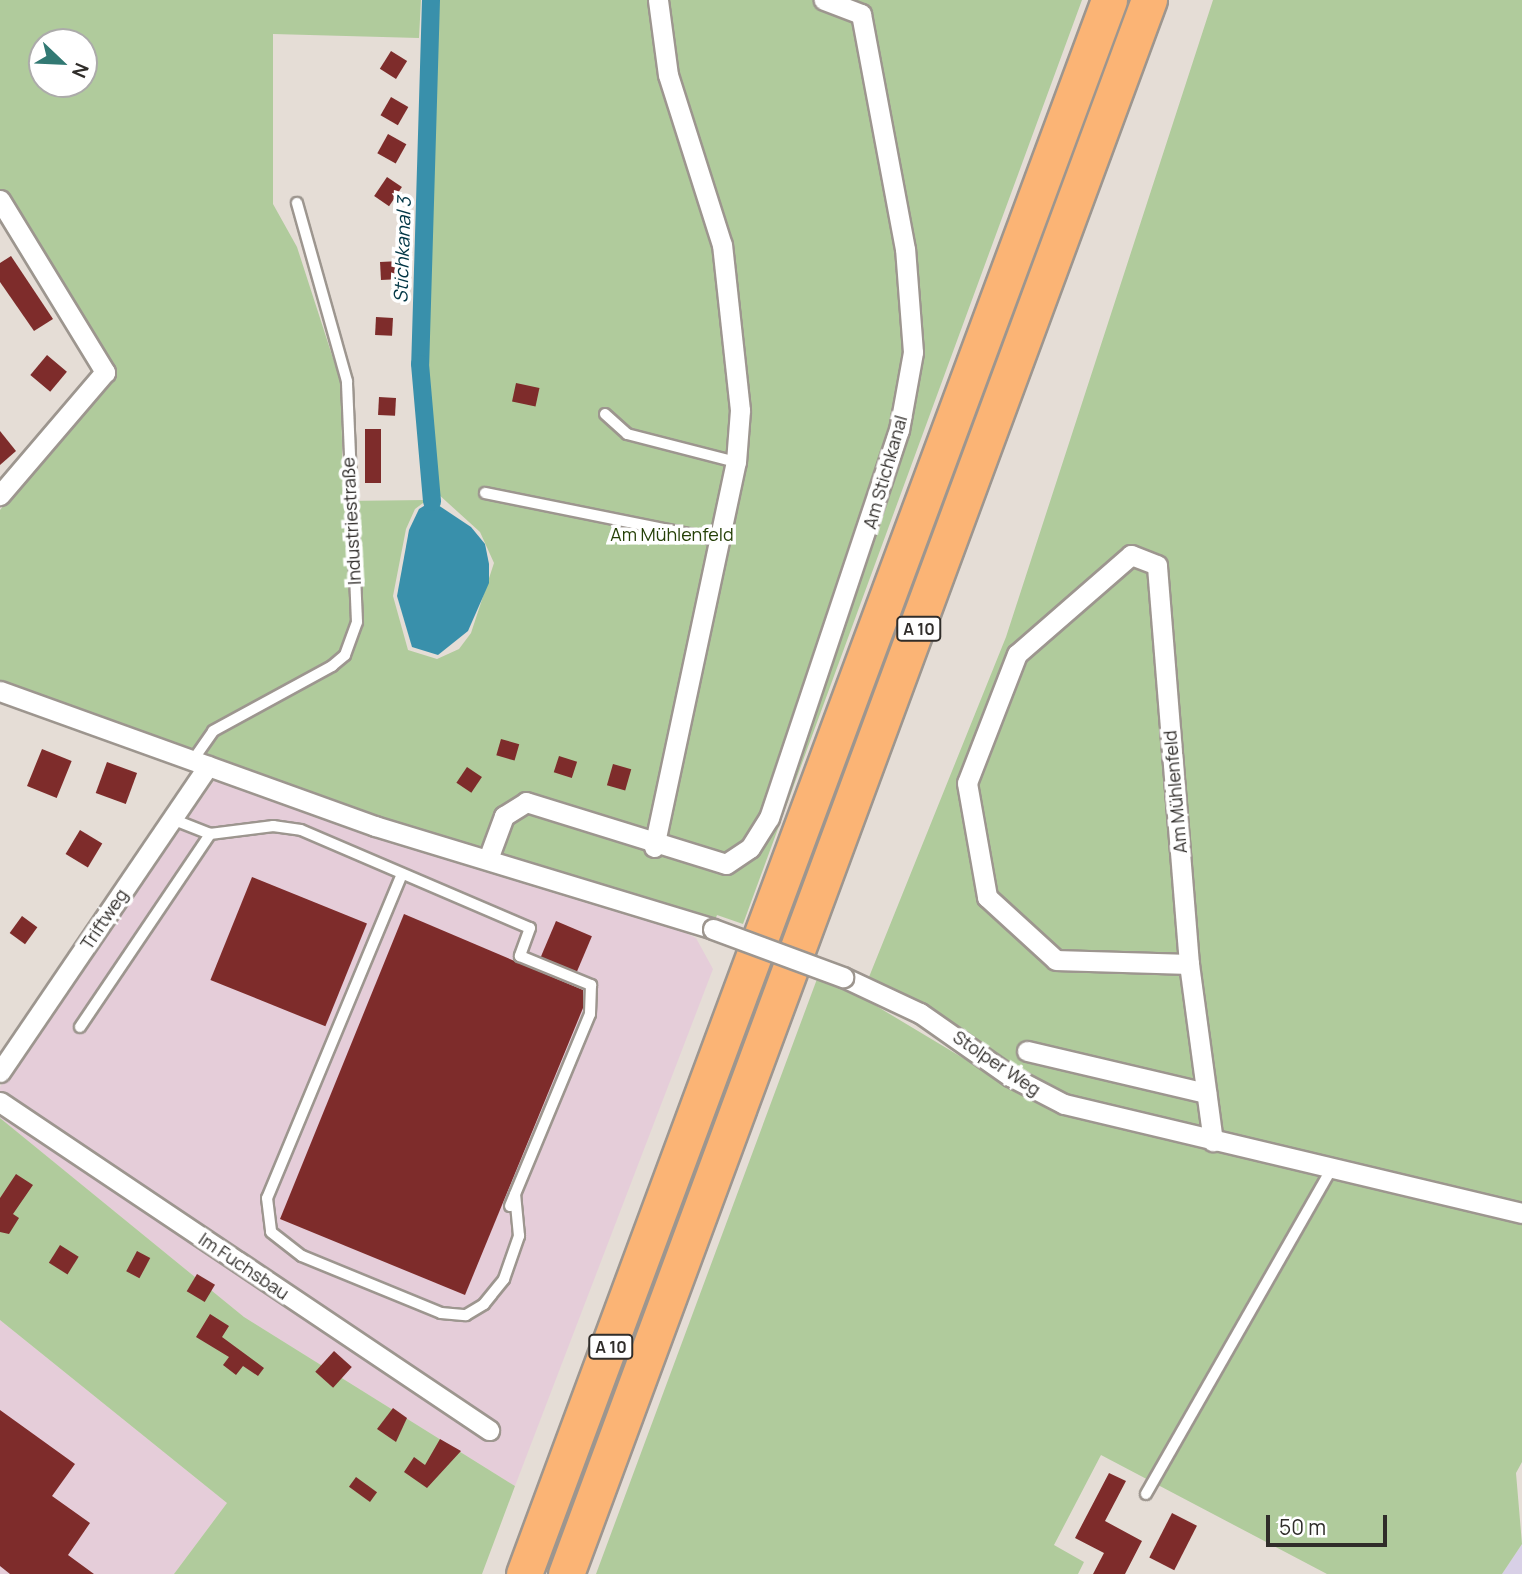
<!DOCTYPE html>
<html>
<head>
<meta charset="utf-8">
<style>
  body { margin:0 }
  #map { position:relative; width:1522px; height:1574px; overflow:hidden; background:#e5ddd6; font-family:Manrope,sans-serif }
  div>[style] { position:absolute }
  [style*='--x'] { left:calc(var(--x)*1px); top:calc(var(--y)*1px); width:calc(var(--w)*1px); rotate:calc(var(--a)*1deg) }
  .commercial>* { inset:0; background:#d8d0e6 }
  .industrial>* { inset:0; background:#e5cdd9 }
  .green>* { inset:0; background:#b0cb9c }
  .water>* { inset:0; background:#3990ab }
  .canal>* { height:18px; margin:-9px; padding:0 9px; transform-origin:9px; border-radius:9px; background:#3990ab }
  .building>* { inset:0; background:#7e2c2b; transform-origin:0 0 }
  .roads { filter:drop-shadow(2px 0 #9d968f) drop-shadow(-2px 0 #9d968f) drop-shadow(0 2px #9d968f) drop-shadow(0 -2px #9d968f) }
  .lane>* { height:10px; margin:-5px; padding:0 5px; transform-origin:5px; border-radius:5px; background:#fff }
  .street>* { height:19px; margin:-9.5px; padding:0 9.5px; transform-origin:9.5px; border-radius:9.5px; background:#fff }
  .highway>* { height:35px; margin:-17.5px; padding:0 17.5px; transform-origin:17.5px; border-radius:17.5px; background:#fbb475 }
  .bridges { filter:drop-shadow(2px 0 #9d968f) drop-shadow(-2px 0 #9d968f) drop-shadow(0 2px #9d968f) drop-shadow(0 -2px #9d968f) }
  .street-bridge>* { height:19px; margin:-9.5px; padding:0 9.5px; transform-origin:9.5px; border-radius:9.5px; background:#fff }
  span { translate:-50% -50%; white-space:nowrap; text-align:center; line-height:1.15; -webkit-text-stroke:7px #fff; paint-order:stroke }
  .shield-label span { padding:2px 5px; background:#fff; border:2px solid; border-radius:5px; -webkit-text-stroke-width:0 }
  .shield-label { font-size:16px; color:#302d2a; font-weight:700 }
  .street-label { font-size:18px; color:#302d2a }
  .park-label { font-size:18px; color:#254007 }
  .water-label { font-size:19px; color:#003645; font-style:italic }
  .north { position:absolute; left:28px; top:28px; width:70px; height:70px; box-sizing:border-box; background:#fff; border:2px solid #acabaa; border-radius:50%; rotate:113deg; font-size:19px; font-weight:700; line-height:28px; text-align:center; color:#302d2a }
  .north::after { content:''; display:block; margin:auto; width:24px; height:32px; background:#327973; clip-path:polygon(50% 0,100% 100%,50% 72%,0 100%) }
  .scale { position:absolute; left:1266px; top:1515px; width:121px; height:32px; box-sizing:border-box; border:4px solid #302d2a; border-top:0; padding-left:9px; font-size:21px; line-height:24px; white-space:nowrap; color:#302d2a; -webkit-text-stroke:5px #fff; paint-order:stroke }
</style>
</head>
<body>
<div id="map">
  <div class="commercial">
    <div style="clip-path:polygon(1522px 1544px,1522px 1574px,1502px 1574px)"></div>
  </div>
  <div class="industrial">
    <div style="clip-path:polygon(216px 778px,647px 914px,696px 938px,713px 969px,515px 1486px,244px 1317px,0 1118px,0 1087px)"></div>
    <div style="clip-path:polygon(0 1320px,227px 1503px,174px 1574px,0 1574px)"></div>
  </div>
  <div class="green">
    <div style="clip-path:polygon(evenodd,0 0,421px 0,419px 38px,273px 34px,273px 204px,297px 247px,341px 383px,343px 501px,427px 500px,415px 509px,406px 529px,393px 596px,408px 650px,437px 659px,459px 649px,471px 633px,494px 563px,480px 532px,437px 493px,426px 366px,437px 0,1082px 0,743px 924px,717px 915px,714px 923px,428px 839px,0 683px,0 510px,81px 410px,105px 363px,0 189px,0 0,42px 42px,84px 42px,84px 84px,42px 84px,42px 42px)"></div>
    <div style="clip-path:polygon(1213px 0,1522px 0,1522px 1462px,1516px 1473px,1522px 1544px,1502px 1574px,1327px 1574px,1101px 1455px,1054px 1545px,1084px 1562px,1078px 1574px,596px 1574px,817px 979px,853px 992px,1003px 1082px,920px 1003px,869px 977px,1006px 637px)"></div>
    <div style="clip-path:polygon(0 1118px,244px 1317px,515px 1486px,482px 1574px,174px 1574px,227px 1503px,0 1320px)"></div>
  </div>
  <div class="water">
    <div style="clip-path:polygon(432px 501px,471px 527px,485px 544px,489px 564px,489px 583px,468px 631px,438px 655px,412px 647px,397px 596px,409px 530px,419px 509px)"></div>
  </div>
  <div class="canal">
    <div style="--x:431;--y:0;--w:364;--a:91.7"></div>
    <div style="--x:420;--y:364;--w:138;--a:85"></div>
  </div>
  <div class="building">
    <div style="left:391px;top:51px;width:19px;height:21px;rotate:32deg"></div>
    <div style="left:391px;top:97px;width:20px;height:21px;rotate:30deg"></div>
    <div style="left:388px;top:134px;width:21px;height:22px;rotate:29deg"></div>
    <div style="left:387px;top:177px;width:18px;height:23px;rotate:34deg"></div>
    <div style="clip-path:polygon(11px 256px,53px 319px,34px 331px,0 282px,0 263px)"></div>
    <div style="left:400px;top:261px;width:18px;height:20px;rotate:87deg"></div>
    <div style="left:376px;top:317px;width:17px;height:18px;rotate:3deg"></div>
    <div style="left:47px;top:355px;width:26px;height:26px;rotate:40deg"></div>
    <div style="left:516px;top:383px;width:24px;height:19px;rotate:12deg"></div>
    <div style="left:379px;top:397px;width:17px;height:18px;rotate:3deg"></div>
    <div style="left:365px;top:429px;width:16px;height:54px"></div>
    <div style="clip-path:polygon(0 431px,16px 451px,0 465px)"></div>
    <div style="left:501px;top:739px;width:19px;height:17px;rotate:16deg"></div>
    <div style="left:42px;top:749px;width:32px;height:40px;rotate:22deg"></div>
    <div style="left:559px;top:756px;width:19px;height:17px;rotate:18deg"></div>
    <div style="left:107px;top:762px;width:32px;height:33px;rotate:20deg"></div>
    <div style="left:613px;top:764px;width:19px;height:22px;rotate:16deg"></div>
    <div style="left:467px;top:767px;width:18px;height:19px;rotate:34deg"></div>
    <div style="left:80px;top:830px;width:26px;height:28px;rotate:31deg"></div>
    <div style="left:252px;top:877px;width:124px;height:111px;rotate:22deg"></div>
    <div style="clip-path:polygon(404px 914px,583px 990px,583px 1008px,465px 1295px,280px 1219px)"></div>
    <div style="left:22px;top:916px;width:19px;height:21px;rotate:36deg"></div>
    <div style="left:556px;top:921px;width:39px;height:39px;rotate:23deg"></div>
    <div style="clip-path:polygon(16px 1174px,33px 1185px,13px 1214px,19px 1218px,9px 1234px,0 1232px,0 1198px)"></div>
    <div style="left:60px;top:1245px;width:22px;height:21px;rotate:32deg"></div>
    <div style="left:137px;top:1251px;width:15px;height:23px;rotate:28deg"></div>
    <div style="left:197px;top:1274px;width:21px;height:20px;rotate:31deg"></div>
    <div style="clip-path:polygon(210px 1314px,229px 1326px,222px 1337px,264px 1368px,258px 1376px,243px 1366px,236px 1375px,223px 1365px,229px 1357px,196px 1337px)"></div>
    <div style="left:334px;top:1351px;width:24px;height:28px;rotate:42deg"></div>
    <div style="clip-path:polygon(393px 1408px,407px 1418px,396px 1442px,377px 1429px)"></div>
    <div style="clip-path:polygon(0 1410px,75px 1464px,52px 1496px,90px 1523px,68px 1555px,94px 1574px,10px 1574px,0 1566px)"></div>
    <div style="clip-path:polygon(440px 1439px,461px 1451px,427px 1488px,404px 1472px,414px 1457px,425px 1465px)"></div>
    <div style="clip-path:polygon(1109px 1473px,1126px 1481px,1105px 1521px,1142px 1541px,1125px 1574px,1093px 1574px,1104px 1553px,1075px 1538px)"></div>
    <div style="left:356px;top:1477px;width:26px;height:12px;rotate:36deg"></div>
    <div style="left:1172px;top:1513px;width:28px;height:50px;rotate:27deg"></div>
  </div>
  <div class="roads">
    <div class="lane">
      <div style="--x:605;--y:414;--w:30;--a:42"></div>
      <div style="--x:627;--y:434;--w:113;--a:14.4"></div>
      <div style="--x:485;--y:493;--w:239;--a:11.4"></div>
      <div style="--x:193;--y:760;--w:35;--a:-55"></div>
      <div style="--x:213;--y:731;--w:136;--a:-28.6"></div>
      <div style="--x:332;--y:666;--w:17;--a:-40"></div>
      <div style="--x:345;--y:655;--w:35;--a:-70"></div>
      <div style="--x:357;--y:622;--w:241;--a:-92.4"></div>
      <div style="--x:347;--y:381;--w:185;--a:-105.7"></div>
      <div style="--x:172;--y:819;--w:41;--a:21.5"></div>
      <div style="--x:210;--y:834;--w:64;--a:-7.2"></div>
      <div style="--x:273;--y:826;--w:28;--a:8"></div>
      <div style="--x:301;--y:830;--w:249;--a:23.2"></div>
      <div style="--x:530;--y:928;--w:30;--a:110"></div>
      <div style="--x:520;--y:956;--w:77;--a:22.2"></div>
      <div style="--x:591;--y:985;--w:29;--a:92"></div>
      <div style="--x:590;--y:1014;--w:208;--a:112.6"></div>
      <div style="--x:402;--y:874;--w:351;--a:112.6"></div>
      <div style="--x:267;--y:1198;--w:34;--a:83"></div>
      <div style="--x:271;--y:1232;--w:39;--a:38"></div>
      <div style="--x:302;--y:1256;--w:150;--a:22.3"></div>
      <div style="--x:441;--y:1313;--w:25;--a:5"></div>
      <div style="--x:466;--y:1315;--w:21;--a:-31"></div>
      <div style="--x:484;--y:1304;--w:32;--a:-51"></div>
      <div style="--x:504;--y:1279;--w:46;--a:-70.8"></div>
      <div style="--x:519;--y:1236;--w:42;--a:-95.4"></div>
      <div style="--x:80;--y:1027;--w:233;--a:-56"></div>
      <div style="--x:1146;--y:1494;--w:375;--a:-60.3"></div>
    </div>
    <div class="street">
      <div style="--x:0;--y:200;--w:202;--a:58.6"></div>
      <div style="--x:105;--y:372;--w:162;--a:130.5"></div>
      <div style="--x:0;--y:691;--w:399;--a:19.8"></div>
      <div style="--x:375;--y:826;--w:353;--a:16.9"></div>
      <div style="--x:654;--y:847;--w:394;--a:-78"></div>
      <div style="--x:736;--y:462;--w:52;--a:-85.6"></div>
      <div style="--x:740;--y:410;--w:166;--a:-96.2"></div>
      <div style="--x:722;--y:245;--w:178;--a:-107.6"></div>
      <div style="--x:668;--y:75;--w:76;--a:-97.6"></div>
      <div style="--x:488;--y:859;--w:46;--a:-69.6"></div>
      <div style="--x:504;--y:816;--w:26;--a:-32"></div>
      <div style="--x:526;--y:802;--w:209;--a:17.2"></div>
      <div style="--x:726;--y:864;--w:29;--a:-34"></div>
      <div style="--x:750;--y:848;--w:36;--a:-58"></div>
      <div style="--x:769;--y:818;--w:409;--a:-71.5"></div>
      <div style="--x:899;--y:430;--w:79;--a:-79.8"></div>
      <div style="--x:913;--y:352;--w:103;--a:-94.4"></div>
      <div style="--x:905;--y:249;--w:239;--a:-100.6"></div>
      <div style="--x:861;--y:14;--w:40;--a:-159"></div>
      <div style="--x:1189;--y:964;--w:400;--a:-94.6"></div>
      <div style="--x:1157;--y:565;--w:28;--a:-159"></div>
      <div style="--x:1131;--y:555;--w:151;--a:139"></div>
      <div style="--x:1017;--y:654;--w:138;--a:111.2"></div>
      <div style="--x:967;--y:783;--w:116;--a:80"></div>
      <div style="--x:987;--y:897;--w:93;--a:42.4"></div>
      <div style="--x:1056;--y:960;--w:133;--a:1.7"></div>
      <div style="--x:1189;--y:964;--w:179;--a:82.3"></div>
      <div style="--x:843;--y:977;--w:85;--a:25.1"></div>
      <div style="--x:920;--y:1013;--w:110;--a:35"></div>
      <div style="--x:1010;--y:1076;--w:61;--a:27.4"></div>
      <div style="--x:1064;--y:1104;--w:471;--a:13.4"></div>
      <div style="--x:1027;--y:1051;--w:184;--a:13.2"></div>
      <div style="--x:0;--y:1072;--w:370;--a:-55.8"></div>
      <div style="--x:0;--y:1102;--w:589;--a:33.85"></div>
    </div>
    <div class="highway">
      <div style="--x:524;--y:1574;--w:1679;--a:-69.61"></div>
      <div style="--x:566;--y:1574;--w:1679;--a:-69.68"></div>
    </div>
  </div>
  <div class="bridges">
    <div class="street-bridge">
      <div style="--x:713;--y:929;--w:139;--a:20.3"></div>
    </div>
  </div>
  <div class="shield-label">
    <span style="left:919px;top:629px">A 10</span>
    <span style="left:611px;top:1347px">A 10</span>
  </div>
  <div class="street-label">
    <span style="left:885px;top:472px;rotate:-74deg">Am Stichkanal</span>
    <span style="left:351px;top:521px;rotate:-93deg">Industriestraße</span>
    <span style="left:1175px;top:792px;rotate:-95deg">Am Mühlenfeld</span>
    <span style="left:104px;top:919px;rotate:-56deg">Triftweg</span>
    <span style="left:997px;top:1063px;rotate:34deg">Stolper Weg</span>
    <span style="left:244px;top:1266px;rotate:34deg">Im Fuchsbau</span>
  </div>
  <div class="park-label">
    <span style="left:672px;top:534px">Am Mühlenfeld</span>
  </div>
  <div class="water-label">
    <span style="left:403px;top:250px;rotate:-88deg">Stichkanal 3</span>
  </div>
  <div class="north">N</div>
  <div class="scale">50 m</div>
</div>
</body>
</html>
